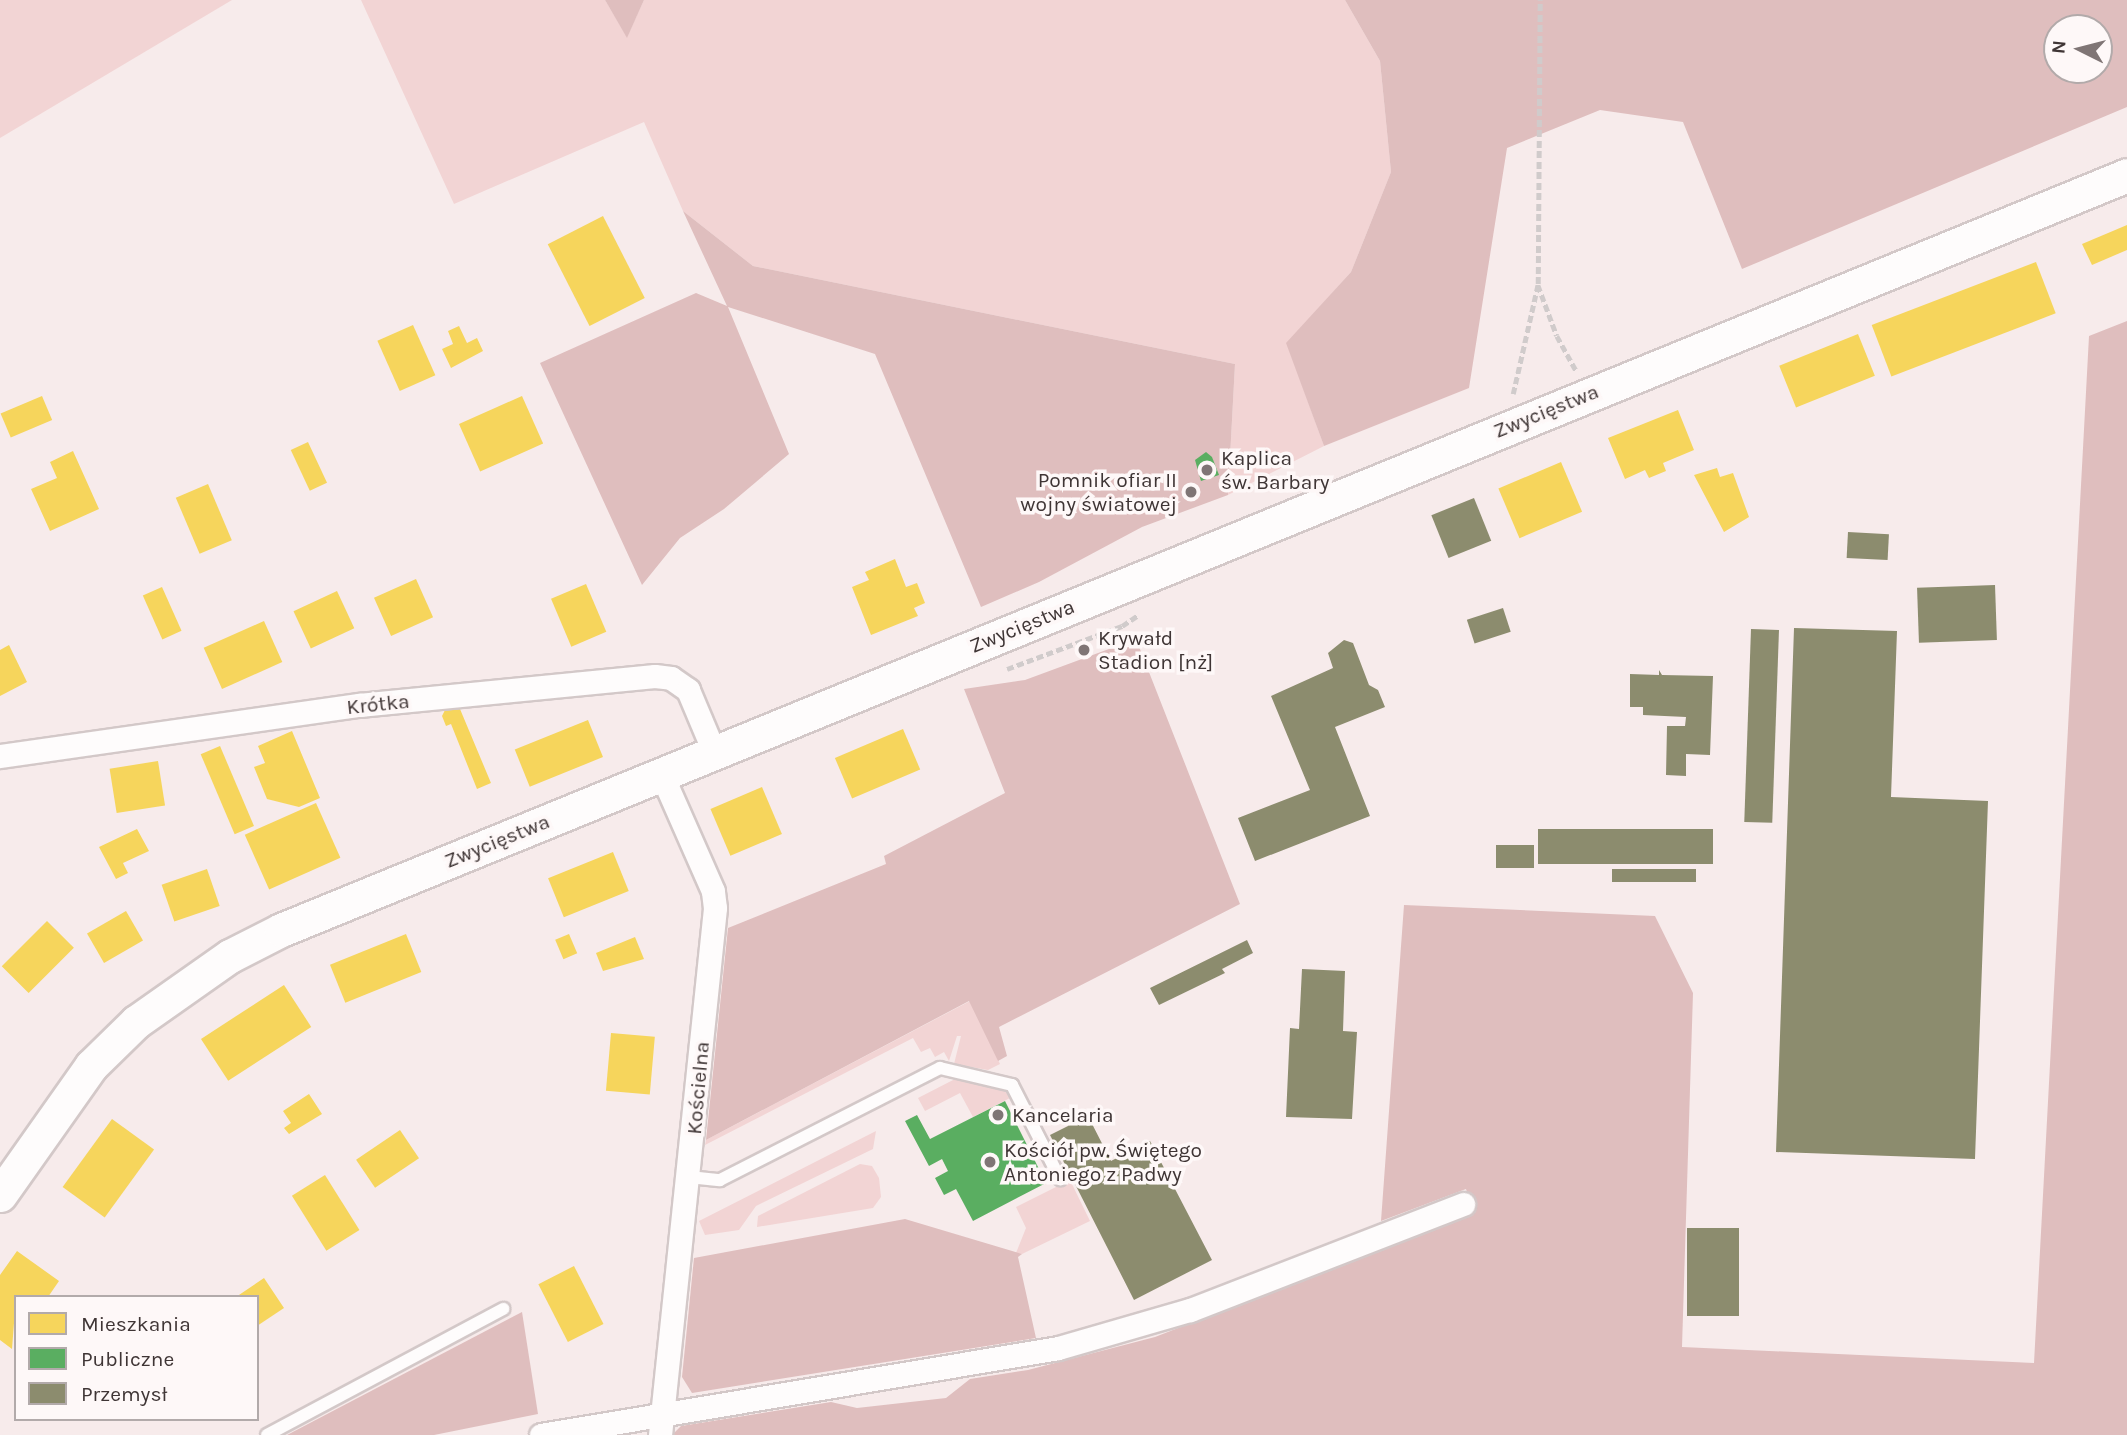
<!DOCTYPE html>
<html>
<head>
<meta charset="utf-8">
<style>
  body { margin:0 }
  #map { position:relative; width:2127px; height:1435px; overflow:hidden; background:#f7ebeb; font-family:Karla,sans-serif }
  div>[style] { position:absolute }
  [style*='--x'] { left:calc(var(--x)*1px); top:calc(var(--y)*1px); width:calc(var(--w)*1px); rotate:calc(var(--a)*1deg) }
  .green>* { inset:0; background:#f2d4d4 }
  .forest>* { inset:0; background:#dfbebe }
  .homes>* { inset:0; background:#f6d55c; transform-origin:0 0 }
  .public>* { inset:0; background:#5aae61 }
  .industry>* { inset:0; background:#8c8c6e; transform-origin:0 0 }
  .path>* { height:4.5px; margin-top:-2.25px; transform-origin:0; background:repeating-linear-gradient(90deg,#d0cbcb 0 7px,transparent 0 10.5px) }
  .roads { filter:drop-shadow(2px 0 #d3c8c8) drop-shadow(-2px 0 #d3c8c8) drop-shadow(0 2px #d3c8c8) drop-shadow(0 -2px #d3c8c8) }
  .lane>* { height:12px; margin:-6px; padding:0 6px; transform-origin:6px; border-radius:6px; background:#fefcfc }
  .street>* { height:23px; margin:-11.5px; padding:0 11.5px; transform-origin:11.5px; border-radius:11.5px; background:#fefcfc }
  .secondary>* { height:33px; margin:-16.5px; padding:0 16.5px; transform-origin:16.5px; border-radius:16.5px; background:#fefcfc }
  .dots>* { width:19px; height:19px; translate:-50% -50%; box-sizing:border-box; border:4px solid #fef8f8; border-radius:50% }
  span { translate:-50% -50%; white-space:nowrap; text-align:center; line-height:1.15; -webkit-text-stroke:7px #fef8f8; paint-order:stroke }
  .street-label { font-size:21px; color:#3f3535 }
  .poi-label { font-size:21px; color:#3f3535 }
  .left { translate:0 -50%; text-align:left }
  .right { translate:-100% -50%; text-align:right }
  .legend { position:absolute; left:14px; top:1295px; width:245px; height:126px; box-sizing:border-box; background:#fef8f8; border:2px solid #b2aaaa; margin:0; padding:9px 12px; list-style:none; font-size:21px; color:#3f3535 }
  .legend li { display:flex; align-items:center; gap:14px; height:35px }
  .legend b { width:35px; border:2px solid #b2aaaa }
  .north { position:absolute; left:2043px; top:14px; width:70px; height:70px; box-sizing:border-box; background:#fef8f8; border:2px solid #b2aaaa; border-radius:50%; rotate:276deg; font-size:19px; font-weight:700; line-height:28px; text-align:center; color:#3f3535 }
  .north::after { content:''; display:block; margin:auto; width:24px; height:32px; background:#7f7575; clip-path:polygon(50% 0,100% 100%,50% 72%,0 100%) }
</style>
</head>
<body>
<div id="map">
  <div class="green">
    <div style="clip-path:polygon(0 0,232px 0,0 138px)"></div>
    <div style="clip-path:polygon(361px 0,605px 0,627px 37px,644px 0,1345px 0,1380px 61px,1391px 172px,1351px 272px,1287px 343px,1324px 446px,1228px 495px,1235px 364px,753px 266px,683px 211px,644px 122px,454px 204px)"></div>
    <div style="clip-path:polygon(970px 1001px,1000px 1064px,988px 1070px,954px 1064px,961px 1036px,957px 1036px,949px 1061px,944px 1052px,935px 1057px,930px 1048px,921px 1052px,913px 1038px,705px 1145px,706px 1140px)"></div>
    <div style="clip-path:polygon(955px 1079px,1007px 1091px,1010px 1098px,973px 1117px,960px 1093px,925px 1111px,918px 1098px)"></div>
    <div style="clip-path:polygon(876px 1131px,873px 1149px,756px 1206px,739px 1230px,705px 1235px,699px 1221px)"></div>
    <div style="clip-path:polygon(860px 1164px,872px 1166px,879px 1178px,881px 1197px,873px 1208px,757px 1227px,758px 1216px)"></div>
    <div style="clip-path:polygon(1070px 1180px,1090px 1221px,1022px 1254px,1016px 1253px,1026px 1228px,1016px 1207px)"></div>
  </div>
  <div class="forest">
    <div style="clip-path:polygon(605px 0,644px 0,627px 38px)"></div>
    <div style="clip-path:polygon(evenodd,1345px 0,2127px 0,2127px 107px,1742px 269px,1683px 122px,1600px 110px,1507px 148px,1469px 388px,1324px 446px,1286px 343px,1351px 272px,1391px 172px,1380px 61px,1345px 0,2057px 28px,2099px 28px,2099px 70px,2057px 70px,2057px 28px)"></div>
    <div style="clip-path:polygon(683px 211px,753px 266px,1235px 364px,1228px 495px,1142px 527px,1039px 582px,981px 607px,875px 354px,728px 307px,789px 454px,724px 509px,680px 538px,642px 585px,540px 363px,696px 293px,727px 306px)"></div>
    <div style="clip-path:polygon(2127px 321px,2127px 1435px,672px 1435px,681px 1426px,831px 1402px,857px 1408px,946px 1398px,970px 1379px,1028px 1370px,1155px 1337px,1473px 1213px,1466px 1189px,1381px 1221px,1404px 905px,1655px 916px,1693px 993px,1682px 1347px,2034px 1363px,2089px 336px)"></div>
    <div style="clip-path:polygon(1136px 639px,1240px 904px,999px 1027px,1007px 1056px,998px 1061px,969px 1001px,706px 1140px,728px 928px,886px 864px,884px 856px,1005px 793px,964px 689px,1025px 680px)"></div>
    <div style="clip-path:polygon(905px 1219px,1022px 1254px,1018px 1257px,1036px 1338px,692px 1393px,682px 1377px,694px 1258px)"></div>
    <div style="clip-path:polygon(522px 1312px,538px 1414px,434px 1435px,287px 1435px)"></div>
  </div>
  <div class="homes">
    <div style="left:603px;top:216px;width:92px;height:62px;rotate:63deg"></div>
    <div style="clip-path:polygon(2127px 225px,2127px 250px,2092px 265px,2082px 244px)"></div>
    <div style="left:2036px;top:262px;width:55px;height:176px;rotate:69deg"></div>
    <div style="left:413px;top:325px;width:55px;height:39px;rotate:66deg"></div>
    <div style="clip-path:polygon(459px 326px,467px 343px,477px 338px,483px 351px,451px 368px,442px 349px,453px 344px,448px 331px)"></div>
    <div style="left:1858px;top:334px;width:45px;height:85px;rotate:68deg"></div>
    <div style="left:42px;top:396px;width:26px;height:45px;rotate:67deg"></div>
    <div style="left:522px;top:396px;width:52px;height:69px;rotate:66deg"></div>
    <div style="clip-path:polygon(1678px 410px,1694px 450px,1663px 463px,1666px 471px,1649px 478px,1645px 470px,1625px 479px,1608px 438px)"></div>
    <div style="left:308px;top:442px;width:45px;height:19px;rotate:65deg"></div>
    <div style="clip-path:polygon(73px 451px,99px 509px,50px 531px,31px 489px,57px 478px,50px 462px)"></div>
    <div style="left:1561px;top:462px;width:54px;height:68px;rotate:67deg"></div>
    <div style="clip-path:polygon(1717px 468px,1720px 477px,1733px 473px,1749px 517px,1724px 532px,1694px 475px)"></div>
    <div style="left:208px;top:484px;width:61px;height:35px;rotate:67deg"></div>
    <div style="clip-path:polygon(895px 559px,906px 587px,917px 583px,925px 603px,914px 608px,918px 616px,871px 635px,852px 587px,869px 580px,865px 572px)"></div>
    <div style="left:416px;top:579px;width:42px;height:46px;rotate:66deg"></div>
    <div style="left:586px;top:584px;width:52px;height:38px;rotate:67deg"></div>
    <div style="left:162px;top:587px;width:48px;height:21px;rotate:66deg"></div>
    <div style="left:337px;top:591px;width:41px;height:48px;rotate:65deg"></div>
    <div style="left:264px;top:621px;width:45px;height:66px;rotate:66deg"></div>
    <div style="clip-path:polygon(9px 645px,27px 682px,0 696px,0 650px)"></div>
    <div style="clip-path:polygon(460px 709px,491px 783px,477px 789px,451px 724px,446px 726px,442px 716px,445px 710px)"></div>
    <div style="left:588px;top:720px;width:40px;height:79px;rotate:68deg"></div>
    <div style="left:903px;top:729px;width:44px;height:74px;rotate:67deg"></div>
    <div style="clip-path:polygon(292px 731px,320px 798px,299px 807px,267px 799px,254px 767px,265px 763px,258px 746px)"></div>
    <div style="left:220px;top:746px;width:87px;height:21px;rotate:67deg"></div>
    <div style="left:158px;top:761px;width:45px;height:49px;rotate:81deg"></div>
    <div style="left:762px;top:787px;width:51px;height:56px;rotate:67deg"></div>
    <div style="left:316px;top:803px;width:60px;height:78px;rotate:66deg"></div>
    <div style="clip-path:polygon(137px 829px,149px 851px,123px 863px,128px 873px,116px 879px,99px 847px)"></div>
    <div style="left:613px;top:852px;width:42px;height:70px;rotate:68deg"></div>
    <div style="left:207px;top:869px;width:39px;height:48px;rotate:71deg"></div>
    <div style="left:126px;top:911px;width:34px;height:45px;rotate:60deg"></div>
    <div style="left:47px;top:921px;width:38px;height:64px;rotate:45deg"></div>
    <div style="left:406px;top:934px;width:41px;height:82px;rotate:68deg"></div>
    <div style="left:569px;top:934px;width:21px;height:15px;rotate:67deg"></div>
    <div style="clip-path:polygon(635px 937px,644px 959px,603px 971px,596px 953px)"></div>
    <div style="left:284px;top:985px;width:50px;height:99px;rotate:57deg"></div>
    <div style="left:611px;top:1033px;width:44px;height:58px;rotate:5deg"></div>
    <div style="clip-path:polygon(309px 1094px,322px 1114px,289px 1134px,284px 1128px,291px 1123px,283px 1111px)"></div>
    <div style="left:112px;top:1119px;width:52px;height:84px;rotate:36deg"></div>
    <div style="left:400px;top:1130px;width:34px;height:53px;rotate:56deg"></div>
    <div style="left:325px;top:1175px;width:65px;height:39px;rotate:58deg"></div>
    <div style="clip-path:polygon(17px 1251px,59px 1281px,48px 1297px,16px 1297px,12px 1349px,0 1340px,0 1275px)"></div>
    <div style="left:574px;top:1266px;width:65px;height:40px;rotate:63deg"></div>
    <div style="clip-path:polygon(264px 1278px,284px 1308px,257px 1326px,257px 1297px,236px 1297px)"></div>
  </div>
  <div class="public">
    <div style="clip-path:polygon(1206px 452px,1212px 457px,1219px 475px,1201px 481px,1195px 460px)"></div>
    <div style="clip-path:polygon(1005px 1101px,1046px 1183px,973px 1221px,956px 1189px,944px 1195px,935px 1178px,948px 1171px,942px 1159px,929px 1166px,905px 1121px,917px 1115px,930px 1139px)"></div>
  </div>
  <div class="industry">
    <div style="left:1474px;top:498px;width:46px;height:46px;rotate:68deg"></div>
    <div style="left:1848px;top:532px;width:41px;height:26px;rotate:3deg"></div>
    <div style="left:1995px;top:585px;width:55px;height:78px;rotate:88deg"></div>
    <div style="left:1503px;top:608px;width:25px;height:38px;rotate:72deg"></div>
    <div style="clip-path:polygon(1794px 628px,1897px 631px,1891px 797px,1988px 801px,1975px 1159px,1776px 1152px)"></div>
    <div style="left:1751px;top:629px;width:28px;height:193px;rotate:2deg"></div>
    <div style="clip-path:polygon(1344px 640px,1353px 643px,1369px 685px,1378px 690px,1385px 707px,1335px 727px,1370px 816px,1255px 861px,1238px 818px,1310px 790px,1271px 696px,1333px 668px,1328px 653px)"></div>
    <div style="clip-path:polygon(1659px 670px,1662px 675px,1713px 676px,1710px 755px,1686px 754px,1686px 776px,1666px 775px,1667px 726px,1685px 726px,1686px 717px,1643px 715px,1643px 707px,1630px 707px,1630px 674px,1659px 675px)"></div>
    <div style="left:1538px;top:829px;width:175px;height:35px"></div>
    <div style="left:1496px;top:845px;width:38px;height:23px"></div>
    <div style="left:1612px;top:869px;width:84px;height:13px"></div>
    <div style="clip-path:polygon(1247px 940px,1253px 953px,1222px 969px,1225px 973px,1159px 1005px,1150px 988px)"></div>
    <div style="clip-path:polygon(1302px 969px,1345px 971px,1343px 1031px,1357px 1032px,1352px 1119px,1286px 1117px,1290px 1028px,1299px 1029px)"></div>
    <div style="clip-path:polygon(1088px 1116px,1111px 1161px,1150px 1141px,1212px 1260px,1134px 1300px,1050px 1135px)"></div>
    <div style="left:1687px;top:1228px;width:52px;height:88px"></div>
  </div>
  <div class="path">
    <div style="--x:1538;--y:285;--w:54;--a:69.6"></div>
    <div style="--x:1557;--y:336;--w:39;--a:61"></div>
    <div style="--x:1513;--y:394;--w:113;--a:-77.2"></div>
    <div style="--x:1538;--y:284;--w:284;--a:-89.6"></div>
    <div style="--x:1007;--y:669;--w:123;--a:-20.5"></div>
    <div style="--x:1122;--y:626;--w:18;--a:-34"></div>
  </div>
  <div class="roads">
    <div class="lane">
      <div style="--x:689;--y:1177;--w:31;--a:6"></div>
      <div style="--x:720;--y:1180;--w:247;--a:-27"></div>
      <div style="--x:940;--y:1068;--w:74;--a:13.3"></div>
      <div style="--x:1012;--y:1085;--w:106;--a:62.9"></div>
      <div style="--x:267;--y:1435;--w:268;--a:-28.1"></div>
    </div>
    <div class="street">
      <div style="--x:0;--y:756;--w:363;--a:-8.1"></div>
      <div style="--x:359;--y:705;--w:297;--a:-5.6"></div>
      <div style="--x:655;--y:676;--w:16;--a:7"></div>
      <div style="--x:671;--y:678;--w:21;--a:35"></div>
      <div style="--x:688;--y:690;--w:67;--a:67.2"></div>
      <div style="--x:541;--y:1435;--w:524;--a:-9.55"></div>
      <div style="--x:1058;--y:1348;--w:137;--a:-16.1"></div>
      <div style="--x:1190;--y:1310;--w:293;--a:-21.2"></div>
      <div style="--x:660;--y:1435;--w:530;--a:-84.04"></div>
      <div style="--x:715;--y:908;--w:17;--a:-97"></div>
      <div style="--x:713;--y:891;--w:129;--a:-113.8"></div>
    </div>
    <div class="secondary">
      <div style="--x:0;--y:1195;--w:158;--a:-54.8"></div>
      <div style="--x:91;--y:1066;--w:63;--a:-44.4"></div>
      <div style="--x:136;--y:1022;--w:115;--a:-35.1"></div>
      <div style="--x:230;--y:956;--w:57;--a:-27"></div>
      <div style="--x:281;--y:930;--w:1994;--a:-22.24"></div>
    </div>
  </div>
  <div class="dots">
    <div style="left:1207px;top:470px;background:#7f7575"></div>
    <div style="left:1191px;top:492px;background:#7f7575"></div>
    <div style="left:1084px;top:650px;background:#7f7575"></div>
    <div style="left:998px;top:1115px;background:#7f7575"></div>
    <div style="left:990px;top:1162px;background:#7f7575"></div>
  </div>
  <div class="street-label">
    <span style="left:1546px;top:411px;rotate:-22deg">Zwycięstwa</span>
    <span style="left:1022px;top:626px;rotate:-22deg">Zwycięstwa</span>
    <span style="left:378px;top:704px;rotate:-6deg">Krótka</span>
    <span style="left:497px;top:841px;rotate:-22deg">Zwycięstwa</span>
    <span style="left:698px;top:1088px;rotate:-85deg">Kościelna</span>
  </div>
  <div class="poi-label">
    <span class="left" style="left:1221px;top:470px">Kaplica<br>św. Barbary</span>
    <span class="right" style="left:1177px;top:492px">Pomnik ofiar II<br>wojny światowej</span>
    <span class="left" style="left:1098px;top:650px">Krywałd<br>Stadion [nż]</span>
    <span class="left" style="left:1012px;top:1115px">Kancelaria</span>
    <span class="left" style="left:1004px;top:1162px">Kościół pw. Świętego<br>Antoniego z Padwy</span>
  </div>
  <ul class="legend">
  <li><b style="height:19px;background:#f6d55c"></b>Mieszkania</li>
  <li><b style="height:19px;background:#5aae61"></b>Publiczne</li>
  <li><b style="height:19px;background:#8c8c6e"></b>Przemysł</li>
  </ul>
  <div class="north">N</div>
</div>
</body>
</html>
